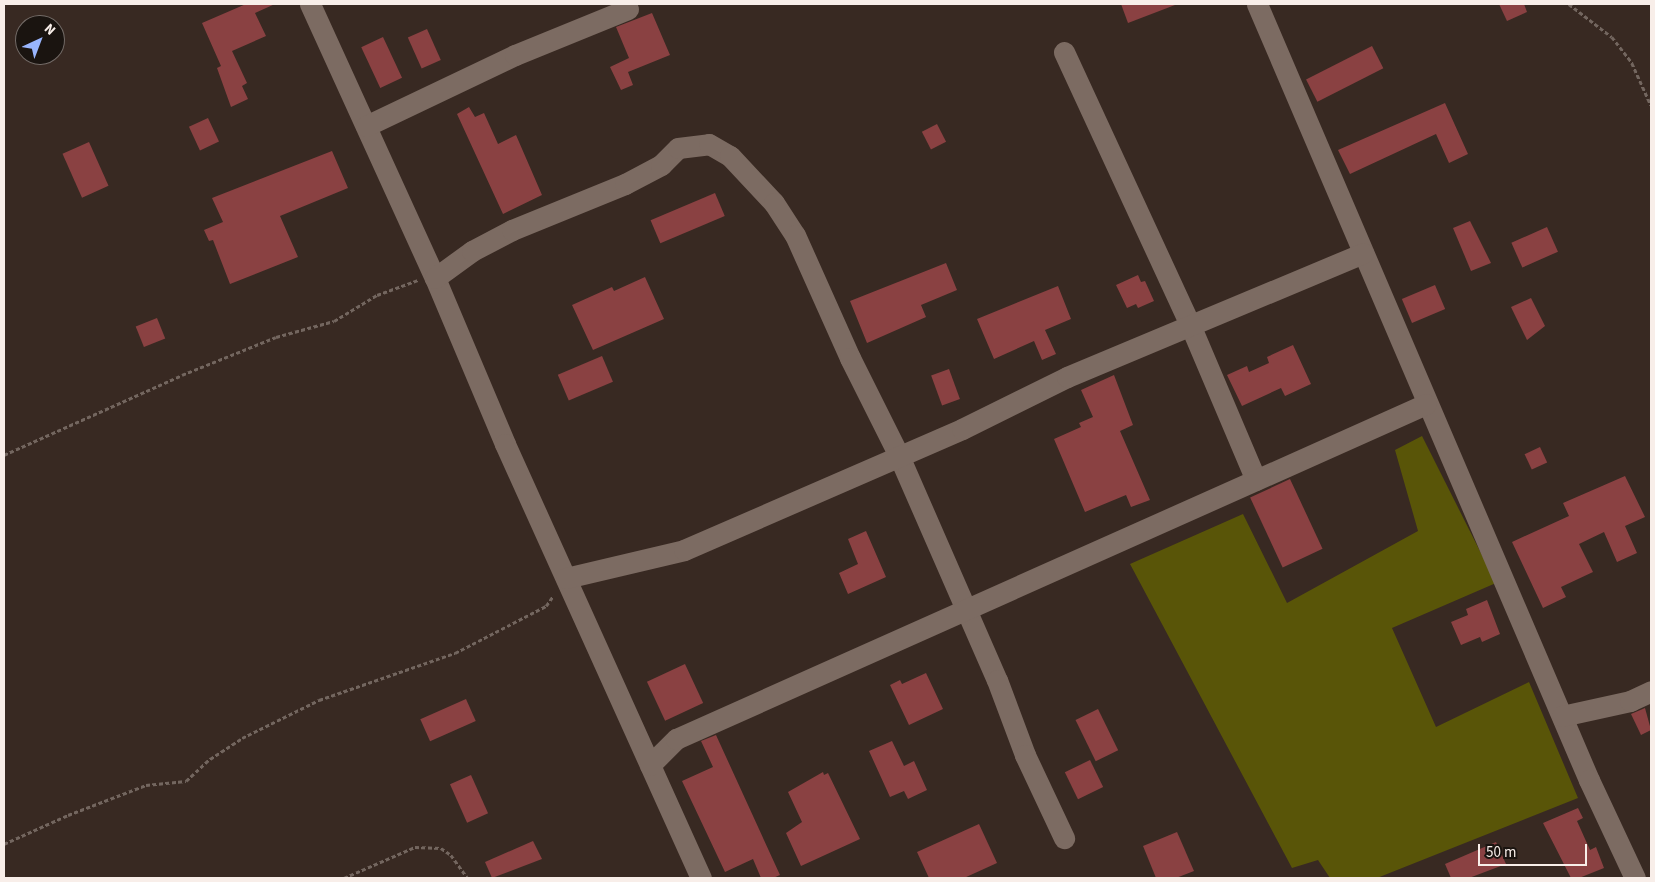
<!DOCTYPE html>
<html>
<head>
<meta charset="utf-8">
<style>
  body { margin:0 }
  #map { position:relative; width:1655px; height:882px; overflow:hidden; background:#382922; font-family:"Source Sans 3",sans-serif }
  div>[style] { position:absolute }
  [style*='--x'] { left:calc(var(--x)*1px); top:calc(var(--y)*1px); width:calc(var(--w)*1px); rotate:calc(var(--a)*1deg) }
  .green>* { inset:0; background:#595508 }
  .building>* { inset:0; background:#8a4142; transform-origin:0 0 }
  .path>* { height:2.5px; margin-top:-1.25px; transform-origin:0; background:repeating-linear-gradient(90deg,#73665f 0 4px,transparent 0 6.5px) }
  .minor>* { height:21px; margin:-10.5px; padding:0 10.5px; transform-origin:10.5px; border-radius:10.5px; background:#7c6b62 }
  span { translate:-50% -50%; white-space:nowrap; text-align:center; line-height:1.15; -webkit-text-stroke:4px #1a1410; paint-order:stroke }
  .frame { position:absolute; inset:0; border:5px solid #f8eee9; pointer-events:none }
  .north { position:absolute; left:15px; top:15px; width:50px; height:50px; box-sizing:border-box; background:#1a1410; border:1px solid #736b67; border-radius:50%; rotate:43deg; font-size:14px; font-weight:700; line-height:20px; text-align:center; color:#f8eee9 }
  .north::after { content:''; display:block; margin:auto; width:18px; height:22px; background:#99b5fd; clip-path:polygon(50% 0,100% 100%,50% 72%,0 100%) }
  .scale { position:absolute; left:1478px; top:844px; width:109px; height:22px; box-sizing:border-box; border:2px solid #f8eee9; border-top:0; padding-left:6px; font-size:15px; line-height:18px; white-space:nowrap; color:#f8eee9; -webkit-text-stroke:4px #1a1410; paint-order:stroke }
</style>
</head>
<body>
<div id="map">
  <div class="green">
    <div style="clip-path:polygon(1422px 436px,1496px 583px,1392px 628px,1436px 727px,1529px 682px,1578px 798px,1377px 878px,1330px 878px,1318px 860px,1292px 868px,1130px 564px,1243px 514px,1287px 603px,1418px 531px,1395px 450px)"></div>
  </div>
  <div class="building">
    <div style="clip-path:polygon(246px 4px,275px 4px,255px 13px,266px 36px,232px 51px,247px 83px,242px 86px,248px 99px,231px 107px,217px 68px,221px 66px,202px 23px)"></div>
    <div style="clip-path:polygon(1121px 4px,1175px 4px,1175px 5px,1128px 23px)"></div>
    <div style="clip-path:polygon(1499px 4px,1524px 4px,1527px 12px,1507px 21px)"></div>
    <div style="clip-path:polygon(652px 13px,670px 55px,628px 72px,633px 85px,621px 90px,610px 67px,629px 58px,616px 27px)"></div>
    <div style="left:427px;top:29px;width:34px;height:21px;rotate:66deg"></div>
    <div style="left:383px;top:37px;width:45px;height:24px;rotate:65deg"></div>
    <div style="left:1372px;top:46px;width:25px;height:74px;rotate:63deg"></div>
    <div style="clip-path:polygon(1445px 103px,1468px 154px,1449px 163px,1436px 134px,1350px 174px,1338px 150px)"></div>
    <div style="clip-path:polygon(469px 107px,475px 117px,484px 113px,498px 144px,516px 135px,542px 195px,503px 214px,457px 114px)"></div>
    <div style="left:208px;top:118px;width:26px;height:21px;rotate:65deg"></div>
    <div style="left:937px;top:124px;width:20px;height:17px;rotate:63deg"></div>
    <div style="left:89px;top:142px;width:48px;height:29px;rotate:66deg"></div>
    <div style="clip-path:polygon(332px 151px,348px 188px,280px 216px,298px 257px,230px 284px,213px 240px,209px 241px,204px 230px,223px 222px,212px 198px)"></div>
    <div style="left:715px;top:193px;width:25px;height:70px;rotate:67deg"></div>
    <div style="clip-path:polygon(1470px 221px,1491px 263px,1471px 271px,1453px 228px)"></div>
    <div style="left:1547px;top:227px;width:27px;height:39px;rotate:66deg"></div>
    <div style="clip-path:polygon(946px 263px,957px 290px,921px 305px,926px 317px,867px 343px,850px 301px)"></div>
    <div style="clip-path:polygon(1138px 275px,1141px 282px,1145px 281px,1154px 301px,1138px 308px,1136px 304px,1127px 308px,1116px 285px)"></div>
    <div style="clip-path:polygon(645px 277px,664px 319px,593px 350px,572px 305px,612px 287px,614px 291px)"></div>
    <div style="left:1435px;top:285px;width:26px;height:36px;rotate:67deg"></div>
    <div style="clip-path:polygon(1058px 286px,1071px 319px,1045px 330px,1056px 354px,1042px 360px,1034px 341px,994px 359px,977px 319px)"></div>
    <div style="clip-path:polygon(1531px 298px,1545px 326px,1527px 340px,1511px 307px)"></div>
    <div style="left:157px;top:318px;width:22px;height:23px;rotate:68deg"></div>
    <div style="clip-path:polygon(1293px 345px,1311px 384px,1285px 396px,1281px 388px,1242px 406px,1227px 375px,1247px 366px,1249px 372px,1269px 363px,1267px 357px)"></div>
    <div style="left:602px;top:356px;width:28px;height:48px;rotate:67deg"></div>
    <div style="left:949px;top:369px;width:32px;height:19px;rotate:70deg"></div>
    <div style="clip-path:polygon(1114px 375px,1133px 425px,1120px 431px,1150px 500px,1131px 507px,1126px 495px,1085px 512px,1054px 439px,1081px 427px,1079px 423px,1093px 417px,1081px 390px)"></div>
    <div style="left:1540px;top:447px;width:17px;height:17px;rotate:65deg"></div>
    <div style="clip-path:polygon(1625px 476px,1645px 517px,1625px 526px,1637px 553px,1617px 562px,1604px 532px,1579px 544px,1593px 572px,1561px 587px,1566px 597px,1543px 608px,1512px 542px,1569px 516px,1563px 503px)"></div>
    <div style="left:1290px;top:479px;width:77px;height:44px;rotate:65deg"></div>
    <div style="clip-path:polygon(866px 531px,886px 577px,848px 594px,839px 573px,858px 564px,848px 539px)"></div>
    <div style="clip-path:polygon(1487px 600px,1500px 634px,1482px 642px,1480px 637px,1461px 645px,1451px 622px,1468px 615px,1466px 609px)"></div>
    <div style="left:685px;top:664px;width:43px;height:42px;rotate:65deg"></div>
    <div style="clip-path:polygon(926px 673px,943px 709px,909px 725px,890px 685px,900px 680px,902px 684px)"></div>
    <div style="left:466px;top:699px;width:24px;height:50px;rotate:66deg"></div>
    <div style="clip-path:polygon(1645px 708px,1651px 730px,1641px 735px,1631px 714px)"></div>
    <div style="left:1098px;top:709px;width:46px;height:25px;rotate:64deg"></div>
    <div style="clip-path:polygon(716px 735px,780px 875px,773px 878px,761px 878px,753px 859px,725px 872px,682px 781px,713px 767px,701px 741px)"></div>
    <div style="clip-path:polygon(892px 741px,904px 766px,914px 761px,927px 790px,908px 799px,904px 791px,890px 797px,869px 751px)"></div>
    <div style="left:1090px;top:760px;width:30px;height:28px;rotate:64deg"></div>
    <div style="clip-path:polygon(823px 772px,824px 775px,828px 773px,860px 839px,801px 866px,786px 833px,802px 822px,788px 792px)"></div>
    <div style="left:471px;top:775px;width:42px;height:23px;rotate:66deg"></div>
    <div style="clip-path:polygon(1578px 808px,1583px 818px,1577px 821px,1590px 850px,1596px 847px,1604px 868px,1579px 878px,1571px 878px,1543px 823px)"></div>
    <div style="clip-path:polygon(979px 824px,997px 863px,964px 878px,929px 878px,917px 852px)"></div>
    <div style="clip-path:polygon(1177px 832px,1194px 871px,1176px 878px,1156px 878px,1143px 846px)"></div>
    <div style="clip-path:polygon(533px 841px,542px 859px,492px 878px,485px 862px)"></div>
    <div style="clip-path:polygon(1496px 842px,1506px 864px,1469px 878px,1451px 878px,1445px 864px)"></div>
  </div>
  <div class="path">
    <div style="--x:1569;--y:4;--w:54;--a:37.5"></div>
    <div style="--x:1612;--y:37;--w:33;--a:52"></div>
    <div style="--x:1632;--y:63;--w:46;--a:65.7"></div>
    <div style="--x:4;--y:455;--w:195;--a:-24.2"></div>
    <div style="--x:182;--y:375;--w:101;--a:-22"></div>
    <div style="--x:276;--y:337;--w:60;--a:-15.4"></div>
    <div style="--x:334;--y:321;--w:50;--a:-31.2"></div>
    <div style="--x:377;--y:295;--w:44;--a:-20.1"></div>
    <div style="--x:4;--y:844;--w:70;--a:-24.4"></div>
    <div style="--x:68;--y:815;--w:84;--a:-21"></div>
    <div style="--x:146;--y:785;--w:40;--a:-5.7"></div>
    <div style="--x:186;--y:781;--w:33;--a:-43"></div>
    <div style="--x:210;--y:759;--w:38;--a:-33"></div>
    <div style="--x:242;--y:738;--w:86;--a:-26.3"></div>
    <div style="--x:319;--y:700;--w:144;--a:-19.1"></div>
    <div style="--x:455;--y:653;--w:102;--a:-27.3"></div>
    <div style="--x:546;--y:606;--w:12;--a:-55"></div>
    <div style="--x:344;--y:878;--w:77;--a:-23.6"></div>
    <div style="--x:415;--y:847;--w:26;--a:2"></div>
    <div style="--x:441;--y:848;--w:12;--a:35"></div>
    <div style="--x:451;--y:855;--w:29;--a:54"></div>
  </div>
  <div class="minor">
    <div style="--x:310;--y:4;--w:301;--a:65.5"></div>
    <div style="--x:435;--y:278;--w:180;--a:67.1"></div>
    <div style="--x:505;--y:444;--w:476;--a:65.7"></div>
    <div style="--x:1257;--y:4;--w:844;--a:66.84"></div>
    <div style="--x:1589;--y:780;--w:108;--a:64.9"></div>
    <div style="--x:1064;--y:52;--w:303;--a:65.2"></div>
    <div style="--x:1191;--y:327;--w:166;--a:67"></div>
    <div style="--x:366;--y:126;--w:165;--a:-25.5"></div>
    <div style="--x:515;--y:55;--w:122;--a:-22.2"></div>
    <div style="--x:435;--y:278;--w:46;--a:-36.1"></div>
    <div style="--x:472;--y:251;--w:45;--a:-27.7"></div>
    <div style="--x:512;--y:230;--w:122;--a:-22.2"></div>
    <div style="--x:625;--y:184;--w:41;--a:-27.8"></div>
    <div style="--x:661;--y:165;--w:24;--a:-45"></div>
    <div style="--x:678;--y:148;--w:31;--a:-7"></div>
    <div style="--x:709;--y:144;--w:24;--a:30"></div>
    <div style="--x:730;--y:156;--w:64;--a:46.9"></div>
    <div style="--x:774;--y:203;--w:38;--a:57"></div>
    <div style="--x:795;--y:235;--w:135;--a:65.9"></div>
    <div style="--x:850;--y:358;--w:110;--a:63.4"></div>
    <div style="--x:899;--y:456;--w:244;--a:66.4"></div>
    <div style="--x:997;--y:680;--w:80;--a:69.5"></div>
    <div style="--x:1025;--y:755;--w:92;--a:64.8"></div>
    <div style="--x:566;--y:578;--w:121;--a:-13.3"></div>
    <div style="--x:684;--y:550;--w:303;--a:-23.5"></div>
    <div style="--x:962;--y:429;--w:117;--a:-26.3"></div>
    <div style="--x:1067;--y:377;--w:321;--a:-22.7"></div>
    <div style="--x:1562;--y:716;--w:70;--a:-12.4"></div>
    <div style="--x:1630;--y:701;--w:23;--a:-25"></div>
    <div style="--x:650;--y:765;--w:37;--a:-45"></div>
    <div style="--x:676;--y:739;--w:821;--a:-24.07"></div>
  </div>
  <div class="frame"></div>
  <div class="north">N</div>
  <div class="scale">50 m</div>
</div>
</body>
</html>
